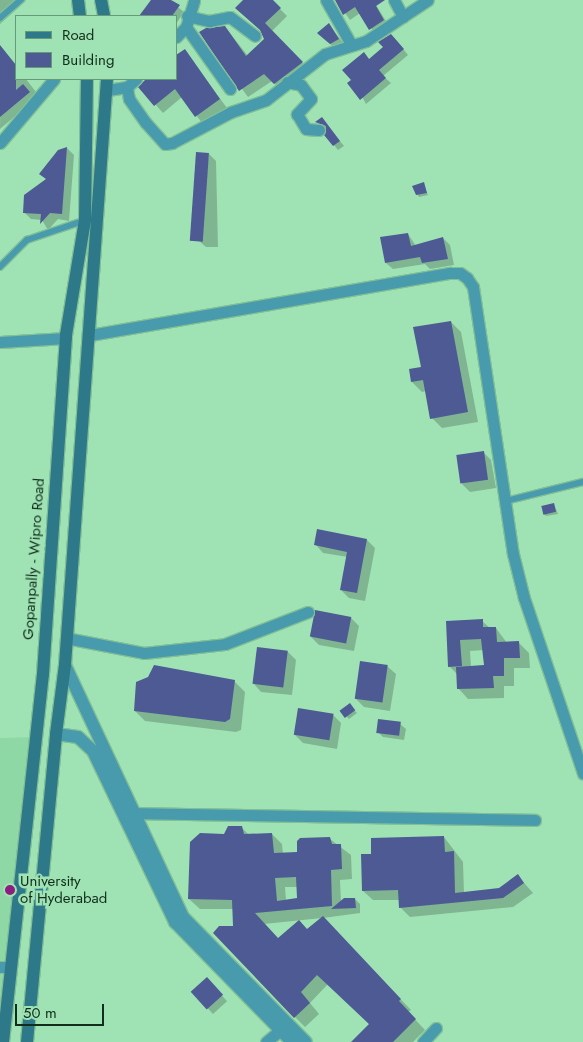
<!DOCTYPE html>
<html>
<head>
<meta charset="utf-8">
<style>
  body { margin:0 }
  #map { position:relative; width:583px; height:1042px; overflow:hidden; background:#9fe3b4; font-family:Jost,sans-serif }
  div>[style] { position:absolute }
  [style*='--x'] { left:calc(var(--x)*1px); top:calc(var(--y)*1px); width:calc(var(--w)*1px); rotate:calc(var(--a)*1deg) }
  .built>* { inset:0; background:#8dd8a5 }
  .shadow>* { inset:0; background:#0003; transform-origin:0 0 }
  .building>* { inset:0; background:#4e5a94; transform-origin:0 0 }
  .roads { filter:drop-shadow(1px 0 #83bf96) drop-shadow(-1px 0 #83bf96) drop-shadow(0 1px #83bf96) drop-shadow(0 -1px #83bf96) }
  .service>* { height:5.5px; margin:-2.75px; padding:0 2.75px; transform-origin:2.75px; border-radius:2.75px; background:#479bad }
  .minor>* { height:11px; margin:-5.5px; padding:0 5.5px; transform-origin:5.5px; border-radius:5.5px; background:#479bad }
  .tertiary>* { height:12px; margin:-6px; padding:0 6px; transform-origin:6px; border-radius:6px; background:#479bad }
  .secondary>* { height:12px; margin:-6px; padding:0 6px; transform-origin:6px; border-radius:6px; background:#2d7989 }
  .dots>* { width:14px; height:14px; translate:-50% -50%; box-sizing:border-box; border:2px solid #9fe3b4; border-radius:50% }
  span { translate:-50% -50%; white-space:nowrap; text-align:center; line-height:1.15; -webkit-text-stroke:5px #9fe3b4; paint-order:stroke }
  .street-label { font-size:15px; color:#122d1c }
  .poi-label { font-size:15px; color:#122d1c }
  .left { translate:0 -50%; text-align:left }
  .legend { position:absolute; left:15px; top:15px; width:162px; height:65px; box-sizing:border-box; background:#9fe3b4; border:1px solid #679a77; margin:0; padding:6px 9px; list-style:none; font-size:15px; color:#122d1c }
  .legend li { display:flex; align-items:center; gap:10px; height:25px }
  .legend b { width:25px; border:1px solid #679a77 }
  .scale { position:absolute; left:15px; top:1004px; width:89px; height:22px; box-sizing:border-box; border:2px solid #122d1c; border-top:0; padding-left:6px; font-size:15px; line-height:18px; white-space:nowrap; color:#122d1c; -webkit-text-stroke:4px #9fe3b4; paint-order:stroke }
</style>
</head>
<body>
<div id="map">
  <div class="built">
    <div style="clip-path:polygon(37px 737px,0 1042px,0 738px)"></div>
  </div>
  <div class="shadow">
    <div style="clip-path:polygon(0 0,16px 0,21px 5px,0 24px)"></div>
    <div style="clip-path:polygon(169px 0,184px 12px,176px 24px,176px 16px,141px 16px,151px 0)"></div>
    <div style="clip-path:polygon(245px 0,271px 0,287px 16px,272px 31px,309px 70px,282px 91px,272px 81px,248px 97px,201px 33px,225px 27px,248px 56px,265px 40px)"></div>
    <div style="clip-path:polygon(336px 0,373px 0,389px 26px,376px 35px,360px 13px,350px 20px)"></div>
    <div style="clip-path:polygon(329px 25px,344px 44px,336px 49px,318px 34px)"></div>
    <div style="clip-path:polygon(396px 40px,408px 55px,383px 76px,391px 83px,366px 104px,353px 80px,370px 60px)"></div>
    <div style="clip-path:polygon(1px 48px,16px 66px,16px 79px,26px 79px,39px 96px,0 129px)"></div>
    <div style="clip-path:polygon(185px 51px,227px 108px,203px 124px,182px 97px,163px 113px,140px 87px,150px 79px,176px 79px)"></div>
    <div style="clip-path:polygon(317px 123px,327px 125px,344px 146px,338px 150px,326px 135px,326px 129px)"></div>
    <div style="clip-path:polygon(67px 148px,74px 155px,69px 221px,58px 219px,48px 230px,42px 220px,31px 219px,24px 212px,47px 179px,59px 151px)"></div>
    <div style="clip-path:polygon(209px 154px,216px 161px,218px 247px,206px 247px,199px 241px)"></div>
    <div style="clip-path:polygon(423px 184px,428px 195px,419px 197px,417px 194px)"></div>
    <div style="clip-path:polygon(408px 234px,416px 246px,443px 238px,450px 245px,454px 265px,430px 269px,425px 264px,393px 269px,386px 263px)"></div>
    <div style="clip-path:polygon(451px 322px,461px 332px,478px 422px,442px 428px,432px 418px,426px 391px,422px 392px,412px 382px)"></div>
    <div style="clip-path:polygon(483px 452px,491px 460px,496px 488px,470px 492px,462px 484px)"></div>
    <div style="clip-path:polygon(554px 504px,558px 514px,546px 516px,544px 514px)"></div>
    <div style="clip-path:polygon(367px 540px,375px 548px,365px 601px,349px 598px,341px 590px,348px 557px,323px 553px,316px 545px)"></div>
    <div style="clip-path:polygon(351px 618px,359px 626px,354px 651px,319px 645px,311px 637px)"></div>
    <div style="clip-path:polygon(evenodd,482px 621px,490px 628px,496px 628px,507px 643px,518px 642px,529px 653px,530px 668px,514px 668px,514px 686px,504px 686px,504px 698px,468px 699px,458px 688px,457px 674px,449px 666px,448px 622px,482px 621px,484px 650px,485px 666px,471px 667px,470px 651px,484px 650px)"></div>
    <div style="clip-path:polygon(258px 648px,288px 652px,296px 660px,292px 695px,261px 692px,254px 684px)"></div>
    <div style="clip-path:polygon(361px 662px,388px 667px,396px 674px,390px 711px,364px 707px,356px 699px)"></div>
    <div style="clip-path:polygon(234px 681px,245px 692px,241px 730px,236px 732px,145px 721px,135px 711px)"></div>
    <div style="clip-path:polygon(349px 705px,357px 713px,349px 719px,347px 717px)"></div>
    <div style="clip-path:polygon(333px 715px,341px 723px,337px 749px,303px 743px,295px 735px)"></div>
    <div style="clip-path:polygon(400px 724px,406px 729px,404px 740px,383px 737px,378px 732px)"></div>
    <div style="clip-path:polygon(evenodd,241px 827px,249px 835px,272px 834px,282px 844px,283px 854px,299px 853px,330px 839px,351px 855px,352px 879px,340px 880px,341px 902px,355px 899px,360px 904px,360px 913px,323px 918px,411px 1010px,408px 1012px,425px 1030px,413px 1042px,352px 1042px,370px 1025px,328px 984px,310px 1003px,319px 1014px,305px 1027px,295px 1017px,234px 909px,200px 909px,189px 899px,225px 836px,241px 827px,285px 887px,298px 887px,298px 899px,286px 901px,285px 887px,241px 827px,322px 918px,307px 930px,278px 939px,264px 924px,322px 918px)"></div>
    <div style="clip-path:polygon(444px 837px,463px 862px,464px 893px,499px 889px,518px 876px,533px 893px,513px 907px,410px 917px,400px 907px,400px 900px,373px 900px,363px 891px,373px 855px)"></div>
    <div style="left:207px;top:979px;width:30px;height:19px;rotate:48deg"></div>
  </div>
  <div class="building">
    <div style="clip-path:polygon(151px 0,171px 0,180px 5px,172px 16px,139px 16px)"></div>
    <div style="clip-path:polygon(243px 0,273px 0,281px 8px,265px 23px,303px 62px,274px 84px,264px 74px,239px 91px,199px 32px,206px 28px,225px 26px,246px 56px,264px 39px,260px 30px,235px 8px)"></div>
    <div style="clip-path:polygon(335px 0,385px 0,376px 6px,384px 20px,369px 30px,355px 7px,343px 15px)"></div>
    <div style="clip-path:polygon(329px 23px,339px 39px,330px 44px,317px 33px)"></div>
    <div style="clip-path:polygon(391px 34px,404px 49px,379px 70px,386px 78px,360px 100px,347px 83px,351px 80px,342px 70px,364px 52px,369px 59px,383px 47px,378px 42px)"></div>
    <div style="clip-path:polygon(0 45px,16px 65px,16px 90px,23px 84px,30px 92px,0 117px)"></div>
    <div style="clip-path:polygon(185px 49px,220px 99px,195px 117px,175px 89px,154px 106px,138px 87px,146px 79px,176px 79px,176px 55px)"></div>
    <div style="clip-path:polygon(322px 117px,340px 141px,333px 146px,324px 135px,326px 126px,315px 122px)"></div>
    <div style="clip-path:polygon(67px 147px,62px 214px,50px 213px,40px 224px,41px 214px,23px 213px,24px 195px,46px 179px,39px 174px,58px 150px)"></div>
    <div style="left:196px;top:152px;width:13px;height:89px;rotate:4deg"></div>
    <div style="clip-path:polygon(424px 182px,427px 193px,416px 195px,412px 186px)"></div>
    <div style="clip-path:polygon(408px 233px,411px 246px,443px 237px,448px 259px,422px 263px,420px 257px,385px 263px,380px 237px)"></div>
    <div style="clip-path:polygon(451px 321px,468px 412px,430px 419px,423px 380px,411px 382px,409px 369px,421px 367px,413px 327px)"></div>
    <div style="left:484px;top:451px;width:29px;height:28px;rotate:82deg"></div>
    <div style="left:554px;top:503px;width:9px;height:13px;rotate:77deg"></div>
    <div style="clip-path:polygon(317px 529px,367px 539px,357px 593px,340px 590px,347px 552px,314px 545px)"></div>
    <div style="left:315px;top:610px;width:37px;height:27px;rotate:11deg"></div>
    <div style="clip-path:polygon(483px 619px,483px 627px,496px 627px,497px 642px,519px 641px,520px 658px,504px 658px,504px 676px,493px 676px,494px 688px,457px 689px,456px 667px,484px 665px,481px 639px,460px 640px,462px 666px,448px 667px,446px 621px)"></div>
    <div style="left:257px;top:647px;width:31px;height:37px;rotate:7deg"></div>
    <div style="left:360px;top:661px;width:28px;height:38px;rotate:8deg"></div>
    <div style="clip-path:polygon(154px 665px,235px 680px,230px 719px,225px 722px,134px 711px,136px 682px,148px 677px)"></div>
    <div style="left:350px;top:703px;width:9px;height:13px;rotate:54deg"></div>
    <div style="left:298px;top:708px;width:36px;height:27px;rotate:9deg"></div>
    <div style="left:378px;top:719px;width:23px;height:14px;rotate:7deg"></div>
    <div style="clip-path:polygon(evenodd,228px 826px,242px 826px,244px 834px,272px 833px,274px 853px,297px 852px,297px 841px,300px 838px,330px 837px,332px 844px,341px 844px,342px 869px,331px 870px,332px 906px,255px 913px,278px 938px,299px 920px,307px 929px,323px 916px,401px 999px,399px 1001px,416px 1019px,393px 1042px,351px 1042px,369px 1024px,317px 975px,301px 992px,310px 1003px,294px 1018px,213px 933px,219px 926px,233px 926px,232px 900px,188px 899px,190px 842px,200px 833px,224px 834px,228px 826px,296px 877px,297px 898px,277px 901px,275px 878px,296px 877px)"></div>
    <div style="clip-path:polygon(444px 836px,445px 852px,454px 851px,455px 893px,499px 888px,518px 874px,524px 883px,503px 898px,399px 908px,398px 890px,362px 891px,361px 854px,371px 854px,371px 838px)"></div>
    <div style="clip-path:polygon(344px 898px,355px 898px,356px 908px,331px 909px)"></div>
    <div style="left:207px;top:977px;width:24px;height:22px;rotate:48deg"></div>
  </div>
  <div class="roads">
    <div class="service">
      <div style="--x:0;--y:18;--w:28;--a:-41"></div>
      <div style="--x:0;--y:267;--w:38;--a:-45"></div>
      <div style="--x:27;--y:240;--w:59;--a:-18.7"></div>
      <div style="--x:506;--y:501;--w:79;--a:-13.9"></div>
    </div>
    <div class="minor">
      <div style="--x:326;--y:0;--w:51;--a:60.4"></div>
      <div style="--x:394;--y:0;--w:19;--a:62"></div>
      <div style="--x:187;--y:16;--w:23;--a:13"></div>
      <div style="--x:209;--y:21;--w:21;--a:-11"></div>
      <div style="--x:230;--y:17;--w:31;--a:37"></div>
      <div style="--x:186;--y:27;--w:76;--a:54.6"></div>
      <div style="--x:176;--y:37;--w:14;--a:-45"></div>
      <div style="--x:186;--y:27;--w:28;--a:-73"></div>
      <div style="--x:287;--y:82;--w:14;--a:12"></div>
      <div style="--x:301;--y:85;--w:17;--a:54"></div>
      <div style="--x:311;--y:99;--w:21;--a:133"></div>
      <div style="--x:297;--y:114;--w:17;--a:59"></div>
      <div style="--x:306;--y:129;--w:13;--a:4"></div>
      <div style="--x:127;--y:87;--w:12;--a:81"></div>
      <div style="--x:129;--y:99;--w:29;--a:55"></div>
      <div style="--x:146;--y:123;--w:28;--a:48"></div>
      <div style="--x:165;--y:144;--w:7;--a:-8"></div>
      <div style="--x:172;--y:143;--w:67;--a:-27.7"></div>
      <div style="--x:231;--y:112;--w:37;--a:-19"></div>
      <div style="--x:266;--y:100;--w:75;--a:-37.9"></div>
      <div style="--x:325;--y:54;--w:43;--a:-17.6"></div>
      <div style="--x:366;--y:41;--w:74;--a:-33.5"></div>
      <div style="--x:108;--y:90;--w:19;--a:-9"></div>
      <div style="--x:127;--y:87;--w:12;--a:-42"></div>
      <div style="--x:0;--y:143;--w:84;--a:-49.8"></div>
      <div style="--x:90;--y:335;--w:365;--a:-9.8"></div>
      <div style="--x:450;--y:273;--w:10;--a:0"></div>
      <div style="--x:460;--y:273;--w:9;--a:36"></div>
      <div style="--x:467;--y:278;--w:11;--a:56"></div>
      <div style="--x:473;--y:287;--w:270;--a:81.5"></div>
      <div style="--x:513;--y:554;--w:45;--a:76"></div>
      <div style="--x:524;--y:598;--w:185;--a:71.4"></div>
      <div style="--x:0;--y:342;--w:66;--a:-3.5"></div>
      <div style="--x:66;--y:638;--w:79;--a:10.9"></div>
      <div style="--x:144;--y:653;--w:81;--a:-6.3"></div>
      <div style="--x:225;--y:644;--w:89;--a:-21.1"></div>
      <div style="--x:133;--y:813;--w:402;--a:1"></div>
      <div style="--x:0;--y:967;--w:10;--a:0"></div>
      <div style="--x:266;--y:1042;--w:26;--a:-40"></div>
      <div style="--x:423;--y:1042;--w:19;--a:-47"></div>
    </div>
    <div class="tertiary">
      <div style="--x:65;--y:665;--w:278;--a:64.9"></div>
      <div style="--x:183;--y:917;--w:175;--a:45.5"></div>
      <div style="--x:56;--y:734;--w:22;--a:8"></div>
      <div style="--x:78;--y:737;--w:21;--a:43"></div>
      <div style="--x:93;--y:751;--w:190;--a:64.4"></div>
      <div style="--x:175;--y:922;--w:168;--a:45.7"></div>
    </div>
    <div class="secondary">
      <div style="--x:78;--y:0;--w:16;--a:83"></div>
      <div style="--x:101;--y:0;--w:16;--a:79"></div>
      <div style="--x:3;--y:1042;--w:370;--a:-83.8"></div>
      <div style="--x:43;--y:674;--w:340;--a:-86.1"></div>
      <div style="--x:66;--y:335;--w:117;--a:-80.6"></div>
      <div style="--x:85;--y:220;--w:141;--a:-89.2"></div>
      <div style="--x:27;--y:1042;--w:309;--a:-84.6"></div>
      <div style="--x:56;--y:734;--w:70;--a:-82.6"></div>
      <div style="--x:65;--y:665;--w:588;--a:-85.9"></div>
    </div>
  </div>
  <div class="dots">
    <div style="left:10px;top:890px;background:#8d1e80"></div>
  </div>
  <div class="street-label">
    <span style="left:34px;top:559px;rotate:-86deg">Gopanpally - Wipro Road</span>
  </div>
  <div class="poi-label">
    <span class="left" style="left:20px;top:890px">University<br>of Hyderabad</span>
  </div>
  <ul class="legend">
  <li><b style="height:6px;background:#2d7989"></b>Road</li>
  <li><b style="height:14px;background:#4e5a94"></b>Building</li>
  </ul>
  <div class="scale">50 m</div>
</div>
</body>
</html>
